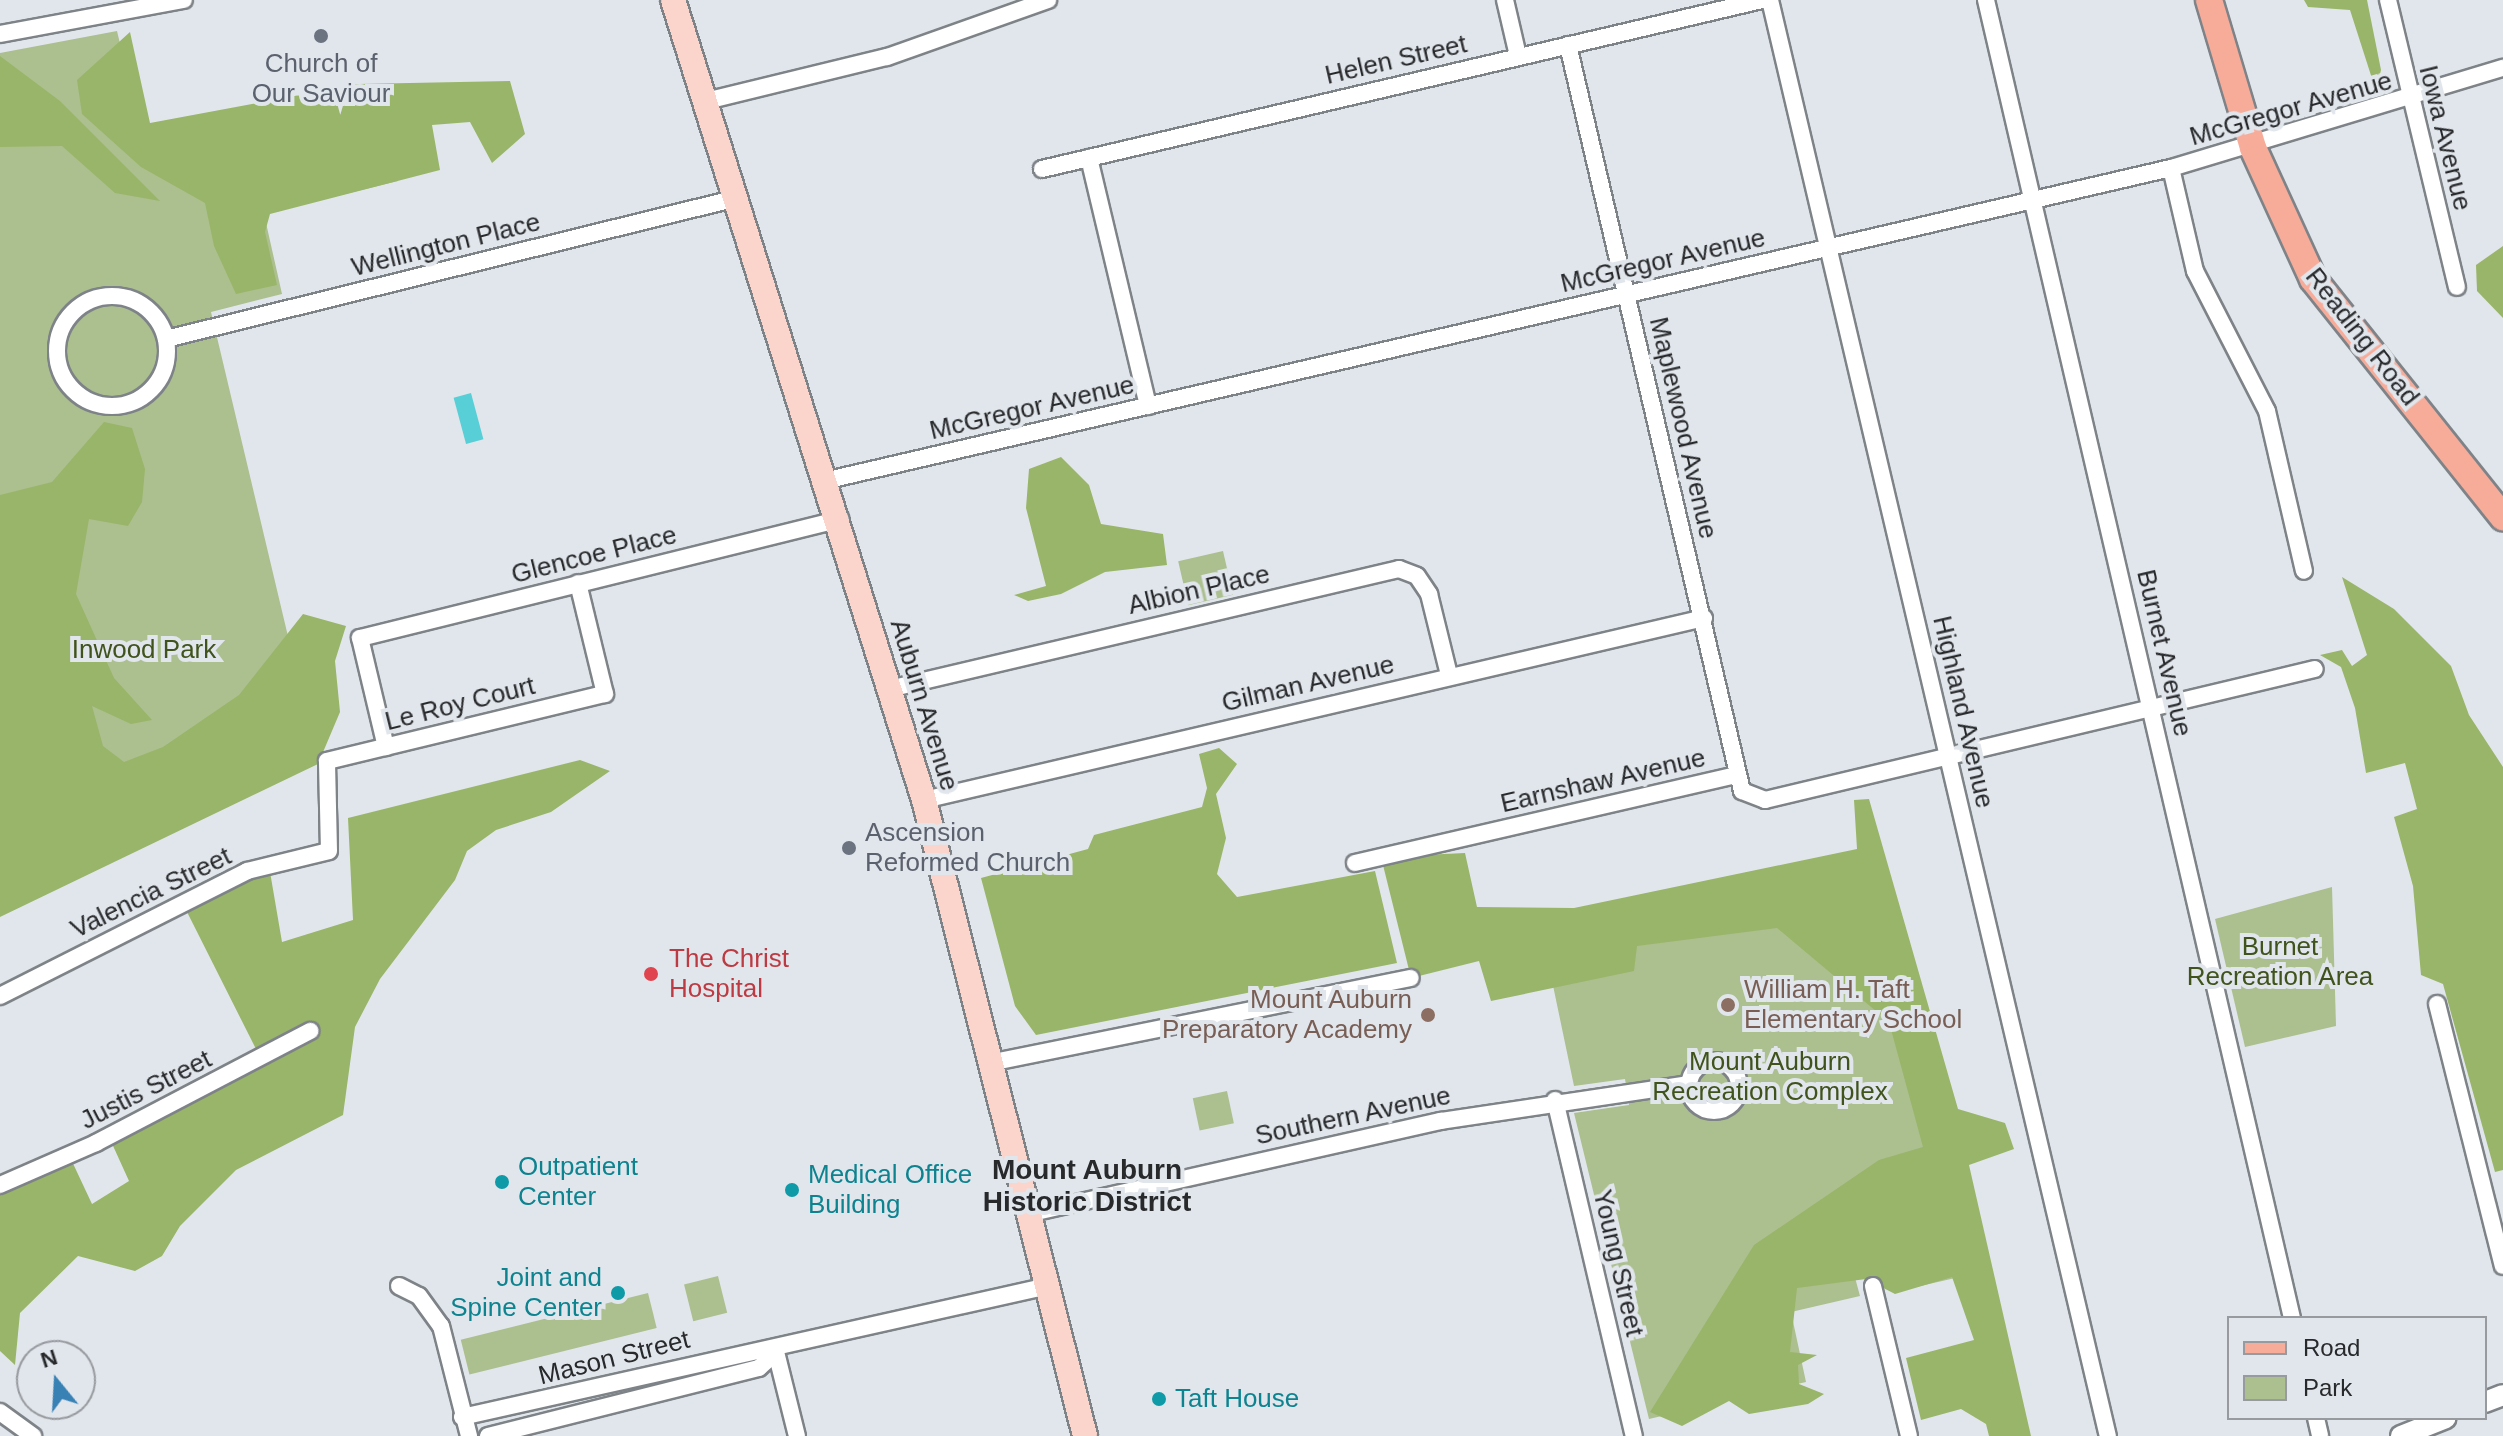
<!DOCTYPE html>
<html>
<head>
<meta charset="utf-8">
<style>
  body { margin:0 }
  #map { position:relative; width:2503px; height:1436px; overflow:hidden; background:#e1e6ec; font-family:Arial,sans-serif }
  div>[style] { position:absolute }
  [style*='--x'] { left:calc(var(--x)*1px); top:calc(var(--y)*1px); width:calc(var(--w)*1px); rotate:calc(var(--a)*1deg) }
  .green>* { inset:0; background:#acbf8f; transform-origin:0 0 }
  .forest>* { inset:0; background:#99b569 }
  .water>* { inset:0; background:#58cfd6; transform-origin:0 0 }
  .roads { filter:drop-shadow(2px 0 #7e8388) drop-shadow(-2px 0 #7e8388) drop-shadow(0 2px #7e8388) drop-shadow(0 -2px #7e8388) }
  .minor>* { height:16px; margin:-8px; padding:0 8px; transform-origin:8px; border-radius:8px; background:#fff }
  .minor>.ring { margin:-8px; padding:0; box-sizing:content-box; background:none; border:16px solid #fff; border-radius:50% }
  .tertiary>* { height:20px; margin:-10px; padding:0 10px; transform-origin:10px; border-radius:10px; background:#fff }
  .secondary>* { height:24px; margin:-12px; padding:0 12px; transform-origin:12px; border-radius:12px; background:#fbd5cc }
  .primary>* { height:26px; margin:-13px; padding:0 13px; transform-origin:13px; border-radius:13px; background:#f7ac9a }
  .dots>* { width:22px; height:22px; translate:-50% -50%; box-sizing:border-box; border:4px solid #e1e6ec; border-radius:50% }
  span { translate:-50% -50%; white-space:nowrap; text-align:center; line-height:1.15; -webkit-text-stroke:8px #e1e6ec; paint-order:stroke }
  .street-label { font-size:26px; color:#27292b }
  .worship-label { font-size:26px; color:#5b616d }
  .left { translate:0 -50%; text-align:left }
  .park-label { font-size:26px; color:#41531c }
  .health-label { font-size:26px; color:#be3a42 }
  .education-label { font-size:26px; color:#785e54 }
  .right { translate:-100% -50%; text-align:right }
  .culture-label { font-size:26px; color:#0d838f }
  .neighbourhood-label { font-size:28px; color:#27292b; font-weight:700 }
  .legend { position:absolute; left:2227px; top:1316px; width:260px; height:104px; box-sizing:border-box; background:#e1e6ec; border:2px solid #979a9f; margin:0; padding:10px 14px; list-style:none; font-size:24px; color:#27292b }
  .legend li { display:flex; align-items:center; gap:16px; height:40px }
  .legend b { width:40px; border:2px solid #979a9f }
  .north { position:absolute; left:16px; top:1340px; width:80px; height:80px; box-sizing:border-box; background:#e1e6ec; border:2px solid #979a9f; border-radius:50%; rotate:342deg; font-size:22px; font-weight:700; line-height:32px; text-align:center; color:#27292b }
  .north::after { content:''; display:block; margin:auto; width:28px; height:36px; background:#3781b5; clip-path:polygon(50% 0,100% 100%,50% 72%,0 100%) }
</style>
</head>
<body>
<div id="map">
  <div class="green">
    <div style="clip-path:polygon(117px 31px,142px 136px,381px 110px,398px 181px,264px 214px,282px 294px,211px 312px,310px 729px,0 886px,0 53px)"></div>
    <div style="left:1223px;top:551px;width:45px;height:46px;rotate:77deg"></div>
    <div style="clip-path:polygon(1870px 882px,1964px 1276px,1894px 1292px,1836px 1207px,1860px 1296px,1791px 1312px,1806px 1382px,1649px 1419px,1574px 1113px,1629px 1105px,1625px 1079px,1574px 1086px,1546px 952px)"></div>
    <div style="clip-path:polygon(2332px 887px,2336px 1026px,2245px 1047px,2215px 919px)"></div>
    <div style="left:1227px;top:1091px;width:33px;height:35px;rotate:78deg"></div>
    <div style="left:718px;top:1276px;width:38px;height:35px;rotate:76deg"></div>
    <div style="left:648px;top:1293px;width:36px;height:193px;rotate:76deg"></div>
  </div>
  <div class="forest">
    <div style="clip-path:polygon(2304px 0,2367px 0,2381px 70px,2376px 91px,2350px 10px,2308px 7px)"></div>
    <div style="clip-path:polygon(130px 32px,150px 123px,359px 84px,510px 81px,525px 134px,492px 163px,470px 122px,432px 125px,440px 170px,270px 214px,265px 232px,277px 285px,236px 294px,214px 246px,205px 203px,141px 167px,82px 114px,77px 80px)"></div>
    <div style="clip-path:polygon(0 56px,60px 101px,160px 201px,115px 193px,62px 146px,0 147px)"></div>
    <div style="clip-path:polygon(2503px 246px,2503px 318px,2477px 291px,2476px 265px)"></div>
    <div style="clip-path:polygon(104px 422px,132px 428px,145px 469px,142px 502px,128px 526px,89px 519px,76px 594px,114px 678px,152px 720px,131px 724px,92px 706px,103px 746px,124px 762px,163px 747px,239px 695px,303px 614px,346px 626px,335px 661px,340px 712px,318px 764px,0 917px,0 495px,52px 482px)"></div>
    <div style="clip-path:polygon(1061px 457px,1089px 485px,1101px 524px,1163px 534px,1167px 565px,1105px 572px,1061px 594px,1028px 601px,1014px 595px,1046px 586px,1026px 508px,1029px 469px)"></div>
    <div style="clip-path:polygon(2342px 577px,2394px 609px,2451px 666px,2469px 715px,2503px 767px,2503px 1170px,2495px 1172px,2443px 984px,2421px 975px,2413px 886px,2394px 817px,2417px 809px,2405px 763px,2366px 773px,2355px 708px,2341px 667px,2320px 655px,2342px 650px,2352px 666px,2367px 655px)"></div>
    <div style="clip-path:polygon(1219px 748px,1237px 764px,1216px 794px,1226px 838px,1217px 874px,1237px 897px,1375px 871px,1397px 963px,1036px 1035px,1015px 1006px,981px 878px,1088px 849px,1094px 835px,1202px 807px,1207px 788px,1199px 754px)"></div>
    <div style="clip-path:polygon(580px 760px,610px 771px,551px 812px,496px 830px,467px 851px,455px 880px,380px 979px,355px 1027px,343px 1115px,236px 1170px,180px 1226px,162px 1256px,135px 1271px,78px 1256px,20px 1313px,15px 1365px,0 1351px,0 1185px,69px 1155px,92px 1204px,129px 1181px,109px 1137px,260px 1057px,183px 904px,269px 866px,282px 942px,353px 920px,348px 818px)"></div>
    <div style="clip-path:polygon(1869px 799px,1958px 1109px,2005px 1123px,2014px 1149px,1969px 1165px,2031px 1436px,1989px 1436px,1986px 1424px,1961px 1409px,1921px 1420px,1906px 1358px,1974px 1340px,1952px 1277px,1895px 1294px,1866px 1279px,1797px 1288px,1790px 1352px,1817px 1355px,1798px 1365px,1799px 1384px,1824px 1394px,1808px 1404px,1749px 1414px,1729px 1401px,1682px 1426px,1650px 1412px,1754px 1245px,1879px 1160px,1923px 1147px,1889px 1022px,1777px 928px,1637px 946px,1634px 971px,1491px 1001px,1479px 961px,1411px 978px,1381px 857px,1465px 853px,1477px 907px,1574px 908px,1857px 849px,1854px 800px)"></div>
  </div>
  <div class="water">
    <div style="left:471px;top:393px;width:48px;height:18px;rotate:75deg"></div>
  </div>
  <div class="roads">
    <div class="minor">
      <div style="--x:1505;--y:0;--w:57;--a:76.9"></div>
      <div style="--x:1770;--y:0;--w:1475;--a:76.76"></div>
      <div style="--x:1986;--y:0;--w:1353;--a:76.93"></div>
      <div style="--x:2388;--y:0;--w:295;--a:76.5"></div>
      <div style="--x:0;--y:34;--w:187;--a:-10.5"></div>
      <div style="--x:1568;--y:45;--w:766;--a:76.87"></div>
      <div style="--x:1742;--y:791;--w:25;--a:21"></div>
      <div style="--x:1765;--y:800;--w:565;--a:-13.4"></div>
      <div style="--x:706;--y:101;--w:186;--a:-13.7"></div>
      <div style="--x:887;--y:57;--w:171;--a:-19.5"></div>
      <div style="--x:1089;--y:158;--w:255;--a:76.6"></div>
      <div style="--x:2171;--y:168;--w:106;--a:76.9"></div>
      <div style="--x:2195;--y:271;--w:157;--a:62.8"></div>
      <div style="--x:2267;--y:411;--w:164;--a:77"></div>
      <div style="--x:1042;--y:169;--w:740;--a:-13.21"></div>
      <div class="ring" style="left:57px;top:296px;width:94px;height:94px"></div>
      <div style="--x:166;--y:339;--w:588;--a:-13.87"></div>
      <div style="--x:828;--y:480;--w:1379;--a:-13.08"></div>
      <div style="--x:2171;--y:168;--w:347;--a:-16.8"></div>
      <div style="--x:889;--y:689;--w:524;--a:-13.24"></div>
      <div style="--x:1399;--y:569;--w:19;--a:21"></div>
      <div style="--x:1417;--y:576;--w:22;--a:56"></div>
      <div style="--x:1429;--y:594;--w:83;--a:76.1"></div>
      <div style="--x:386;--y:747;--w:112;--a:-103.4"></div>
      <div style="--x:360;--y:638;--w:495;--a:-13.9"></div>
      <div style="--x:924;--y:800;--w:801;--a:-13.13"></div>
      <div style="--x:1355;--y:863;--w:391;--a:-13"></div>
      <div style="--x:0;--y:996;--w:277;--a:-26.8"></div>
      <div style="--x:247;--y:871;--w:84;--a:-13.7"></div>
      <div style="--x:329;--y:851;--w:90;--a:-91.3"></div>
      <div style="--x:327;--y:761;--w:286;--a:-13.6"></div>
      <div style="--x:605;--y:694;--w:114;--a:-103.7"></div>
      <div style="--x:2437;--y:1004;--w:270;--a:75.9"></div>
      <div class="ring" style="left:1689px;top:1061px;width:34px;height:34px"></div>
      <div style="--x:994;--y:1062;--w:425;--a:-11.4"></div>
      <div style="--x:1555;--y:1100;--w:345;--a:76.8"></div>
      <div style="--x:0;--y:1185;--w:105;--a:-23.6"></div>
      <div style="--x:96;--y:1143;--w:242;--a:-27.6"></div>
      <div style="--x:1032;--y:1213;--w:419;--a:-12.7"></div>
      <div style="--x:1441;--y:1121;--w:250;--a:-8.5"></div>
      <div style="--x:399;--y:1286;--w:22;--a:27"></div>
      <div style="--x:419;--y:1296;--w:37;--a:54"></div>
      <div style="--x:441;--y:1326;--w:114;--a:75.7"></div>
      <div style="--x:1873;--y:1286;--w:154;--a:76.5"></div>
      <div style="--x:776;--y:1352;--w:87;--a:76"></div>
      <div style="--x:0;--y:1412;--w:41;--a:36"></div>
      <div style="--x:462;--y:1417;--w:600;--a:-12.6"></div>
      <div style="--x:2316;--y:1418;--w:18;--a:77"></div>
      <div style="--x:488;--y:1436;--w:279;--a:-14.1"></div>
      <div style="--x:759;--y:1368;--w:23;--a:-43"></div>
    </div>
    <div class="tertiary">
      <div style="--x:2485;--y:1402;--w:19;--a:-21"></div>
      <div style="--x:2401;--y:1436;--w:48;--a:-21.8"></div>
    </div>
    <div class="secondary">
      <div style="--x:673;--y:0;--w:838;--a:72.58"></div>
      <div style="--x:924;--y:800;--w:656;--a:75.79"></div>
    </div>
    <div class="primary">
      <div style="--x:2209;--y:0;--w:154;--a:73.4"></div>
      <div style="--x:2253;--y:148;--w:144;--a:65.4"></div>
      <div style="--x:2313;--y:279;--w:305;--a:51.4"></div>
    </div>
  </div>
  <div class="dots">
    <div style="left:321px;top:36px;background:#6b7280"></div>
    <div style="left:849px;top:848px;background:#6b7280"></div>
    <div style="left:651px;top:974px;background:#e0444e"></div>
    <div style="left:1728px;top:1005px;background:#8d6e63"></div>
    <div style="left:1428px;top:1015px;background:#8d6e63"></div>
    <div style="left:502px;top:1182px;background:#0f9aa8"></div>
    <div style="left:792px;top:1190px;background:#0f9aa8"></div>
    <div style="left:618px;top:1293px;background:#0f9aa8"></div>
    <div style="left:1159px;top:1399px;background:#0f9aa8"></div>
  </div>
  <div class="street-label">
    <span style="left:1396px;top:60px;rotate:-13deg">Helen Street</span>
    <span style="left:2291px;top:109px;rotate:-16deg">McGregor Avenue</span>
    <span style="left:2445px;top:138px;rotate:76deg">Iowa Avenue</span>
    <span style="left:446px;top:245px;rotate:-14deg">Wellington Place</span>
    <span style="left:1663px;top:261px;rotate:-13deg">McGregor Avenue</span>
    <span style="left:2362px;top:337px;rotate:52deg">Reading Road</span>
    <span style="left:1032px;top:408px;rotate:-13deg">McGregor Avenue</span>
    <span style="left:1683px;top:428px;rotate:77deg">Maplewood Avenue</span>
    <span style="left:594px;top:555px;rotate:-14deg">Glencoe Place</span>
    <span style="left:1199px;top:590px;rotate:-13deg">Albion Place</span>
    <span style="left:2164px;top:653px;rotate:77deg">Burnet Avenue</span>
    <span style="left:1308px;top:684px;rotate:-13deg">Gilman Avenue</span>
    <span style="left:460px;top:704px;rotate:-14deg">Le Roy Court</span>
    <span style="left:924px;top:705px;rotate:73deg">Auburn Avenue</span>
    <span style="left:1963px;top:712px;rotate:77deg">Highland Avenue</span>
    <span style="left:1603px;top:781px;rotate:-13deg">Earnshaw Avenue</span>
    <span style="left:151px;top:893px;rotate:-26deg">Valencia Street</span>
    <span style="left:146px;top:1090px;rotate:-27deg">Justis Street</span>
    <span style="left:1353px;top:1116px;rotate:-12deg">Southern Avenue</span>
    <span style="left:1618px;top:1263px;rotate:77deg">Young Street</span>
    <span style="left:614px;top:1358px;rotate:-14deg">Mason Street</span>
  </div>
  <div class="worship-label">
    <span style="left:321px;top:79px">Church of<br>Our Saviour</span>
    <span class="left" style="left:865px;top:848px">Ascension<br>Reformed Church</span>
  </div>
  <div class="park-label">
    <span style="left:144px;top:650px">Inwood Park</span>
    <span style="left:2280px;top:962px">Burnet<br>Recreation Area</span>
    <span style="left:1770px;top:1077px">Mount Auburn<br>Recreation Complex</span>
  </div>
  <div class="health-label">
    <span class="left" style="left:669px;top:974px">The Christ<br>Hospital</span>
  </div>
  <div class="education-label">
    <span class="left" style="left:1744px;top:1005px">William H. Taft<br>Elementary School</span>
    <span class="right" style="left:1412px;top:1015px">Mount Auburn<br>Preparatory Academy</span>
  </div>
  <div class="culture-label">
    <span class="left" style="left:518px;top:1182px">Outpatient<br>Center</span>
    <span class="left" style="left:808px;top:1190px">Medical Office<br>Building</span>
    <span class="right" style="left:602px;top:1293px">Joint and<br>Spine Center</span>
    <span class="left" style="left:1175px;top:1399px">Taft House</span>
  </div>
  <div class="neighbourhood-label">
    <span style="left:1087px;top:1186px">Mount Auburn<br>Historic District</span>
  </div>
  <ul class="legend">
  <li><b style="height:10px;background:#f7ac9a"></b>Road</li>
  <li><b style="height:22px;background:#acbf8f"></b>Park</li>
  </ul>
  <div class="north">N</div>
</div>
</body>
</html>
